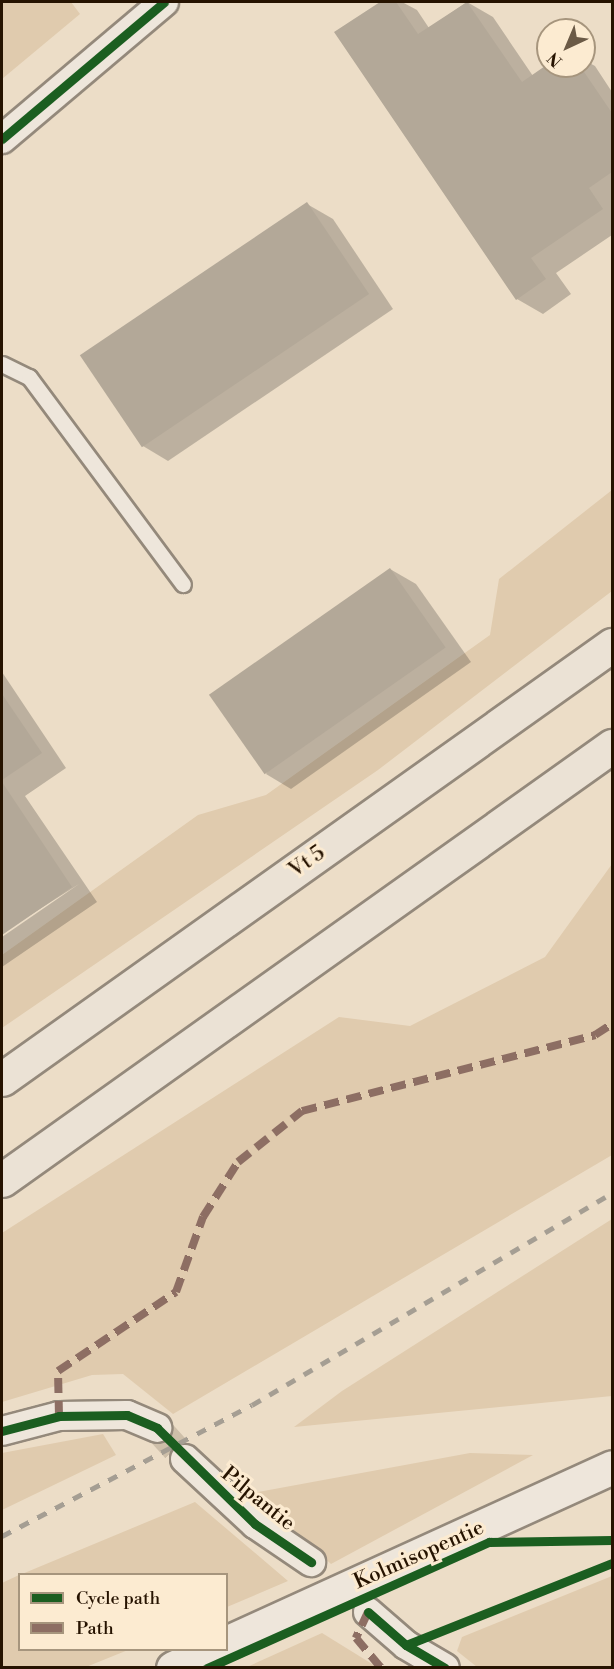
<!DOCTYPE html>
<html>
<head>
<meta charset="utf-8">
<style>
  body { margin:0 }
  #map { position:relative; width:614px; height:1669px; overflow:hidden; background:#ecddc7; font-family:"Libre Bodoni",serif }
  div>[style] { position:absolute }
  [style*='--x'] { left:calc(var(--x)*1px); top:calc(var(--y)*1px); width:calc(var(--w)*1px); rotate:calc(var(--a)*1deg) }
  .green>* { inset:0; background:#e0cbae }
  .shadow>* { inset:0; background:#0003 }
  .building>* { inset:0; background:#b3a898; transform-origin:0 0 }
  .minor-tunnel>* { height:28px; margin-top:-14px; transform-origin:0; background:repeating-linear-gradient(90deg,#cebfa9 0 28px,transparent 0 42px) }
  .roads { filter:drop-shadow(2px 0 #94897b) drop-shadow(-2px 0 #94897b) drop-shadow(0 2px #94897b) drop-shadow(0 -2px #94897b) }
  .service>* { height:15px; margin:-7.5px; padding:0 7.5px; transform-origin:7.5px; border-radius:7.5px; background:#eee6db }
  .minor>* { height:28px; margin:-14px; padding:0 14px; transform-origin:14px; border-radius:14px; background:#eee6db }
  .secondary>* { height:33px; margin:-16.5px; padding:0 16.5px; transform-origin:16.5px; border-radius:16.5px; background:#eee6db }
  .motorway>* { height:33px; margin:-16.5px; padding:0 16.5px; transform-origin:16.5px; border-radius:16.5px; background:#ebe2d5 }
  .rail>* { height:4.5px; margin-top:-2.25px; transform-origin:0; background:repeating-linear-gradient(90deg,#a59e93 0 10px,transparent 0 20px) }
  .quiet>* { height:8px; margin-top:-4px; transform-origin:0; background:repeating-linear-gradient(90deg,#8d6e63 0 15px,transparent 0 23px) }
  .cycleway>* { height:9px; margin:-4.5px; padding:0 4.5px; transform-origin:4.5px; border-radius:4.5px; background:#1b5e20 }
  span { translate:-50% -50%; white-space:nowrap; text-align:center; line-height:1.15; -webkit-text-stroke:6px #fcebd1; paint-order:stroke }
  .street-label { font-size:21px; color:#261300 }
  .frame { position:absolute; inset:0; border:3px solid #261300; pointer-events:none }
  .legend { position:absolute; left:18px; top:1573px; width:210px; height:78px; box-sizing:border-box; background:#fcebd1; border:2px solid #a6957d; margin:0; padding:8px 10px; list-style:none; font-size:18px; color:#261300 }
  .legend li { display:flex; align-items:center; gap:12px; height:30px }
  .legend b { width:30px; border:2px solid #a6957d }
  .north { position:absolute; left:536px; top:18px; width:60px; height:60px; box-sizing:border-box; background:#fcebd1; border:2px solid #a6957d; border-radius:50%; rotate:224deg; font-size:16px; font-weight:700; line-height:24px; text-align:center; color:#261300 }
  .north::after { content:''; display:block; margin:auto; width:21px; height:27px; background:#6b5a46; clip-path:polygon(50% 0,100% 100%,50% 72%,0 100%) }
</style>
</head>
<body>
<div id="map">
  <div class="green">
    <div style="clip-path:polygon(2px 2px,71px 2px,80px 14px,2px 79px)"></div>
    <div style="clip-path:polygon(612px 490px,612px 591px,378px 770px,2px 1028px,2px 955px,198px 815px,266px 795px,490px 635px,499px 579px)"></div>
    <div style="clip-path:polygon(612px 864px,612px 1155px,173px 1414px,123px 1374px,92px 1375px,2px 1402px,2px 1233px,339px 1017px,410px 1026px,545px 957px)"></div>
    <div style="clip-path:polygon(612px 1219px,612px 1396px,294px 1427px,342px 1391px)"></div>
    <div style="clip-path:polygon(103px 1434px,116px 1455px,2px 1510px,2px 1453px)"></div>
    <div style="clip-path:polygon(470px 1453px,533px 1455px,331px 1564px,253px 1493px)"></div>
    <div style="clip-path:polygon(195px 1502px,288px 1581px,227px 1607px,226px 1574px,22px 1574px)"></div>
    <div style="clip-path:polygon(19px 1575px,20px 1650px,128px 1650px,86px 1667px,2px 1667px,2px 1583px)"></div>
    <div style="clip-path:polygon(612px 1576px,612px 1667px,477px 1667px,457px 1651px,462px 1637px)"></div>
    <div style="clip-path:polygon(322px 1633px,377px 1667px,247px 1667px)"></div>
  </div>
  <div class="shadow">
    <div style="clip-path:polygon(382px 2px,402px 2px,417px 10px,429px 28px,467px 2px,493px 17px,533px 76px,548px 66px,584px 66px,584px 60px,595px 66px,612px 92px,612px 235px,556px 273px,571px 294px,543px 314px,517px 299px,336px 33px)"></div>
    <div style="clip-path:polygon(307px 204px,333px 219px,393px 309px,168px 461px,143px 446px,82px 355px)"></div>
    <div style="clip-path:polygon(390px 569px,416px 584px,471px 662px,291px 789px,266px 774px)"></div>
    <div style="clip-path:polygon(2px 672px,66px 768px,25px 796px,97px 902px,2px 967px,2px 937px,79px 884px,2px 933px)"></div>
  </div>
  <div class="building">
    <div style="clip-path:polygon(380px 2px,396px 2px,418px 34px,467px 2px,522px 82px,548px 64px,580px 66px,612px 113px,612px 172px,589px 188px,603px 209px,531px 258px,546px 279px,516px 300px,334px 32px)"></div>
    <div style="left:307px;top:202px;width:111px;height:274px;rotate:56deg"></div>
    <div style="left:390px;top:568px;width:97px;height:221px;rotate:55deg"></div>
    <div style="clip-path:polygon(2px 694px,42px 753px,2px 780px)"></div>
    <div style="clip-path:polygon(2px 782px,72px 887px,2px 935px)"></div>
  </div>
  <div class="minor-tunnel">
    <div style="--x:157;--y:1428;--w:42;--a:47.9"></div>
  </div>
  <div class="roads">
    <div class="service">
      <div style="--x:2;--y:364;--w:30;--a:26"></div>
      <div style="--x:29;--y:377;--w:258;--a:53.4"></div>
    </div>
    <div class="minor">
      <div style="--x:2;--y:139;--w:212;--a:-40.2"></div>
      <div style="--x:2;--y:1431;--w:59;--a:-14.7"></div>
      <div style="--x:59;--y:1416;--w:68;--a:-0.8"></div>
      <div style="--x:127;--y:1415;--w:33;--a:23"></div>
      <div style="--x:185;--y:1459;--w:96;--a:42.9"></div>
      <div style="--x:255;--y:1524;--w:68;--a:34.2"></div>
      <div style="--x:368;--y:1612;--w:50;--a:41"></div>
      <div style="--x:406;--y:1645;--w:45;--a:30.5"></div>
    </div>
    <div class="secondary">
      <div style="--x:226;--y:1643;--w:424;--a:-24.5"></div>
      <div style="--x:173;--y:1668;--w:43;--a:-24.8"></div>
    </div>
    <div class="motorway">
      <div style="--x:2;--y:1079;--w:749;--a:-35.43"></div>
      <div style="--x:2;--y:1180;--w:749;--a:-35.43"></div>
    </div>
  </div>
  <div class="rail">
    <div style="--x:2;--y:1536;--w:282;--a:-27.7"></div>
    <div style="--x:252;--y:1405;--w:418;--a:-30.5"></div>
  </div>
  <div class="quiet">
    <div style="--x:59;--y:1416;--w:45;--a:-91.3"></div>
    <div style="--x:58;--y:1371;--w:142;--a:-33.8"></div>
    <div style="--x:176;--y:1292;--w:80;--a:-70.2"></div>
    <div style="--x:203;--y:1217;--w:65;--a:-57.5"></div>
    <div style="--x:238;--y:1162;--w:82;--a:-38.6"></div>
    <div style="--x:302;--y:1111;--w:303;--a:-14.5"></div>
    <div style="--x:595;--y:1035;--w:20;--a:-33"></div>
    <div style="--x:368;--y:1612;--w:29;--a:115"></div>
    <div style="--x:356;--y:1638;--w:39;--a:50"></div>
  </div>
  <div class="cycleway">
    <div style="--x:2;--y:139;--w:212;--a:-40.2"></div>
    <div style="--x:2;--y:1431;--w:59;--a:-14.7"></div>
    <div style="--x:59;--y:1416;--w:68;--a:-0.8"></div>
    <div style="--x:127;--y:1415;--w:33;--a:23"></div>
    <div style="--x:157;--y:1428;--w:137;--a:44.4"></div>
    <div style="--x:255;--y:1524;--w:68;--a:34.2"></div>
    <div style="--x:368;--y:1612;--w:50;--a:41"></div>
    <div style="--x:406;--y:1645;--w:45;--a:30.5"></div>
    <div style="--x:406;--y:1645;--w:222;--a:-21.7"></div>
    <div style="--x:207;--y:1668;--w:309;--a:-24.1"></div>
    <div style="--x:489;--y:1542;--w:123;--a:-0.9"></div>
  </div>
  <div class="street-label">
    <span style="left:307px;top:862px;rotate:-35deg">Vt 5</span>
    <span style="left:258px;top:1499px;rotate:39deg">Pilpantie</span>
    <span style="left:419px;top:1555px;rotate:-24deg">Kolmisopentie</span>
  </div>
  <div class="frame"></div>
  <ul class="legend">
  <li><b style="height:8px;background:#1b5e20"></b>Cycle path</li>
  <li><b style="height:8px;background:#8d6e63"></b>Path</li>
  </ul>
  <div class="north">N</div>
</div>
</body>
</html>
